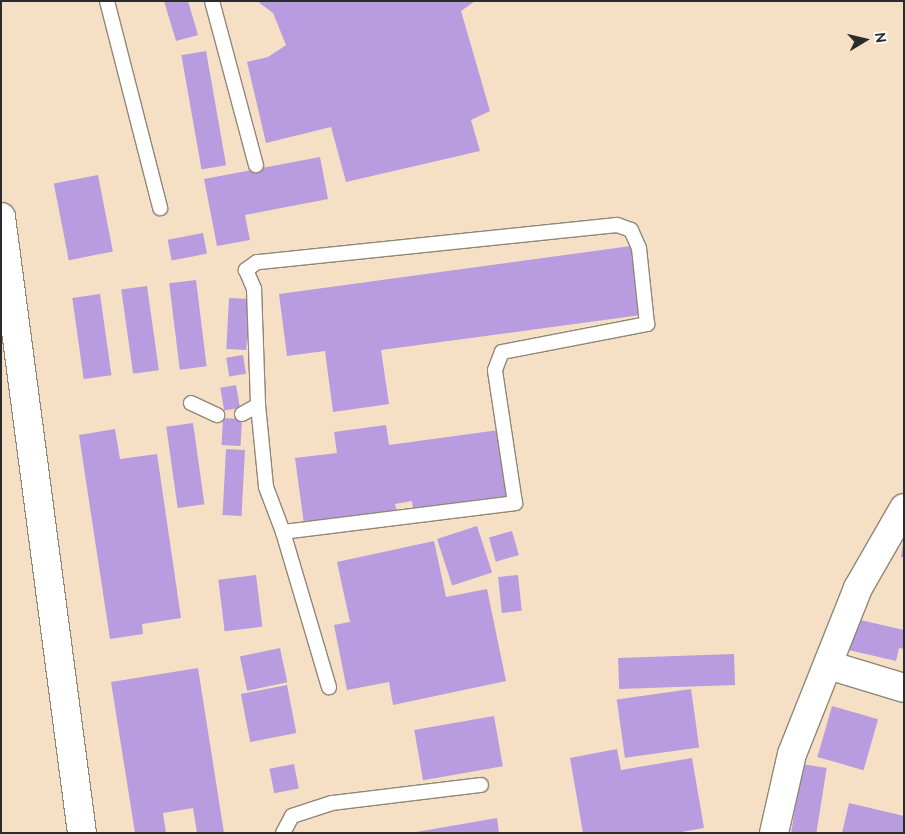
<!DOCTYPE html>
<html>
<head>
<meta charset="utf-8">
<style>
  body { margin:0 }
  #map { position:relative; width:905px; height:834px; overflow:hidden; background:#f5e0c5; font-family:"Architects Daughter",sans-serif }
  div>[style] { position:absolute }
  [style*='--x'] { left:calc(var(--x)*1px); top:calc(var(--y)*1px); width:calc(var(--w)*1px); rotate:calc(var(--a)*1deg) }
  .building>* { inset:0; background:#b89cdf; transform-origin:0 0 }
  .roads { filter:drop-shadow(1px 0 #908678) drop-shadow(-1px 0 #908678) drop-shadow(0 1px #908678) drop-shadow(0 -1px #908678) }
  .service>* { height:14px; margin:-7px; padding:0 7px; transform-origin:7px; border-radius:7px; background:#fff }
  .minor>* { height:28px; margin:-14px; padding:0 14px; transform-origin:14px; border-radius:14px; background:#fff }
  span { translate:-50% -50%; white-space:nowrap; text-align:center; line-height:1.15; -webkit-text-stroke:4px #fdfcf7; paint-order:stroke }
  .frame { position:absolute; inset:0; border:2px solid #2b2b2b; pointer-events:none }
  .north { position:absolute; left:840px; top:15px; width:50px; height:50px; -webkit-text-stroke:4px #fdfcf7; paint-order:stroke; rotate:81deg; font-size:14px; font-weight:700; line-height:20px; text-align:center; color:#2b2b2b }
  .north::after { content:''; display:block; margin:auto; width:18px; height:22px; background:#2b2b2b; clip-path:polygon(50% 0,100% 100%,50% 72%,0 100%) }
</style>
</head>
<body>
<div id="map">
  <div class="building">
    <div style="clip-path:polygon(164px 1px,188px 1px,198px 35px,176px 41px)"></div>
    <div style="clip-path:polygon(257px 1px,475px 1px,461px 11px,490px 111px,471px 120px,480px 151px,346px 182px,331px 127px,266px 143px,247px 62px,268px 57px,286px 45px,273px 13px)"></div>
    <div style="left:206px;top:51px;width:116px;height:25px;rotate:80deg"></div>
    <div style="clip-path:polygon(320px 157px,328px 199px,245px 215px,250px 240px,217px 246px,204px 179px)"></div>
    <div style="left:98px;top:175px;width:78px;height:45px;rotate:79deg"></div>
    <div style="left:203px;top:233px;width:21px;height:36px;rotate:79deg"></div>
    <div style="clip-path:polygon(631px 246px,641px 315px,381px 350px,389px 404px,333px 412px,325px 351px,287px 356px,279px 294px)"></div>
    <div style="left:196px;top:280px;width:87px;height:27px;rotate:83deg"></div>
    <div style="left:147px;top:286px;width:85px;height:26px;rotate:82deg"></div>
    <div style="left:100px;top:294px;width:82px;height:28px;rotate:82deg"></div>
    <div style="left:229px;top:298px;width:20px;height:51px;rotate:3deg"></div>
    <div style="left:243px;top:355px;width:19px;height:17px;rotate:81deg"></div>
    <div style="left:236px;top:385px;width:23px;height:16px;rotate:80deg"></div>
    <div style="left:223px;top:418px;width:19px;height:27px;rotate:3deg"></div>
    <div style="left:193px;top:423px;width:82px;height:27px;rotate:82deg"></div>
    <div style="clip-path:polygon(386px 425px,389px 445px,499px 430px,508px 497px,413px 509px,412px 501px,395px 504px,397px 511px,304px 524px,295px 458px,337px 453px,334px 432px)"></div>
    <div style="clip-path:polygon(115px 429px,120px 459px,157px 454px,181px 618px,142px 624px,143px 634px,110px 639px,79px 435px)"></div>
    <div style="left:226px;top:449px;width:19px;height:66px;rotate:3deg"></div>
    <div style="left:477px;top:526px;width:49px;height:42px;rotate:72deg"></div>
    <div style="left:512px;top:531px;width:25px;height:24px;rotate:74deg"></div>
    <div style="clip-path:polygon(904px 537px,904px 557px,901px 557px)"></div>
    <div style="clip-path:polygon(434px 541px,446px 597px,487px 589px,506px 681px,393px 705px,389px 682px,347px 690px,334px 625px,350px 622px,337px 562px)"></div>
    <div style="left:256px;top:575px;width:52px;height:38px;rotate:83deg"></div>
    <div style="left:518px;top:575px;width:36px;height:20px;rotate:84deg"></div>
    <div style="clip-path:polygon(847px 617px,904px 630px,904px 649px,899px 648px,896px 661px,840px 648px)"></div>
    <div style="left:280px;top:648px;width:35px;height:41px;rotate:78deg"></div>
    <div style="left:734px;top:654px;width:31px;height:116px;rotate:88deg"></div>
    <div style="clip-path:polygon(198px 668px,224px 833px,197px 833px,193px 808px,163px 813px,166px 833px,135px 833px,111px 682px)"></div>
    <div style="left:287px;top:685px;width:49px;height:47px;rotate:79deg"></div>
    <div style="left:691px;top:689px;width:59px;height:75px;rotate:82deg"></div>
    <div style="left:832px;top:706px;width:48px;height:53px;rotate:16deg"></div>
    <div style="left:494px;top:716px;width:51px;height:81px;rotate:80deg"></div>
    <div style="clip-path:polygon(617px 749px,621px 770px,692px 758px,704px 828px,676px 833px,583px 833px,570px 758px)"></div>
    <div style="left:294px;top:764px;width:25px;height:25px;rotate:79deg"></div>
    <div style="left:802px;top:764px;width:25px;height:70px;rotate:9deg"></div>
    <div style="clip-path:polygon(849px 803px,904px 816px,904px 833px,842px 833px)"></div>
    <div style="clip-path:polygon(497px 818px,499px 833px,416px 833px,416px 832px)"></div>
  </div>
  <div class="roads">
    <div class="service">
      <div style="--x:107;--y:1;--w:214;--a:75.6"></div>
      <div style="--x:212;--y:1;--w:170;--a:75"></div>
      <div style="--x:191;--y:403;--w:29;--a:25"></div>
      <div style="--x:242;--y:414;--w:18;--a:-29"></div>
      <div style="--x:258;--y:405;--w:82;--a:84.4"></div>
      <div style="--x:266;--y:487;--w:48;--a:69.3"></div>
      <div style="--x:283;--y:532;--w:234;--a:-7.1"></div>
      <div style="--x:515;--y:503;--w:134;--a:-98.6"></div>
      <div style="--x:495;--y:370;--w:19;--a:-69"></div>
      <div style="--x:502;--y:352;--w:148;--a:-10.9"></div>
      <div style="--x:647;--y:324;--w:76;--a:-96"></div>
      <div style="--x:639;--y:248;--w:20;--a:-114"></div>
      <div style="--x:631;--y:230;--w:15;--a:-160"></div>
      <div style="--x:617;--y:225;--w:362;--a:174.1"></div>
      <div style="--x:257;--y:262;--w:14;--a:144"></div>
      <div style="--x:246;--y:270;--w:21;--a:67"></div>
      <div style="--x:254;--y:289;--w:116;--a:88"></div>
      <div style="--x:283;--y:532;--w:162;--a:73.5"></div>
      <div style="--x:283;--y:833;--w:19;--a:-62"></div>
      <div style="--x:292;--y:816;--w:42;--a:-18"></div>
      <div style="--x:332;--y:803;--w:150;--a:-6.9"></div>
    </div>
    <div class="minor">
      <div style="--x:1;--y:217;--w:621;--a:82.51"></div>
      <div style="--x:828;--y:665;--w:79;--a:16.8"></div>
      <div style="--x:774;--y:833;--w:81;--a:-77.2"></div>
      <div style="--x:792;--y:754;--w:179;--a:-68.3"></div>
      <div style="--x:858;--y:588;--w:92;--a:-60.1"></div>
    </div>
  </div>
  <div class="frame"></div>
  <div class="north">N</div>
</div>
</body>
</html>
